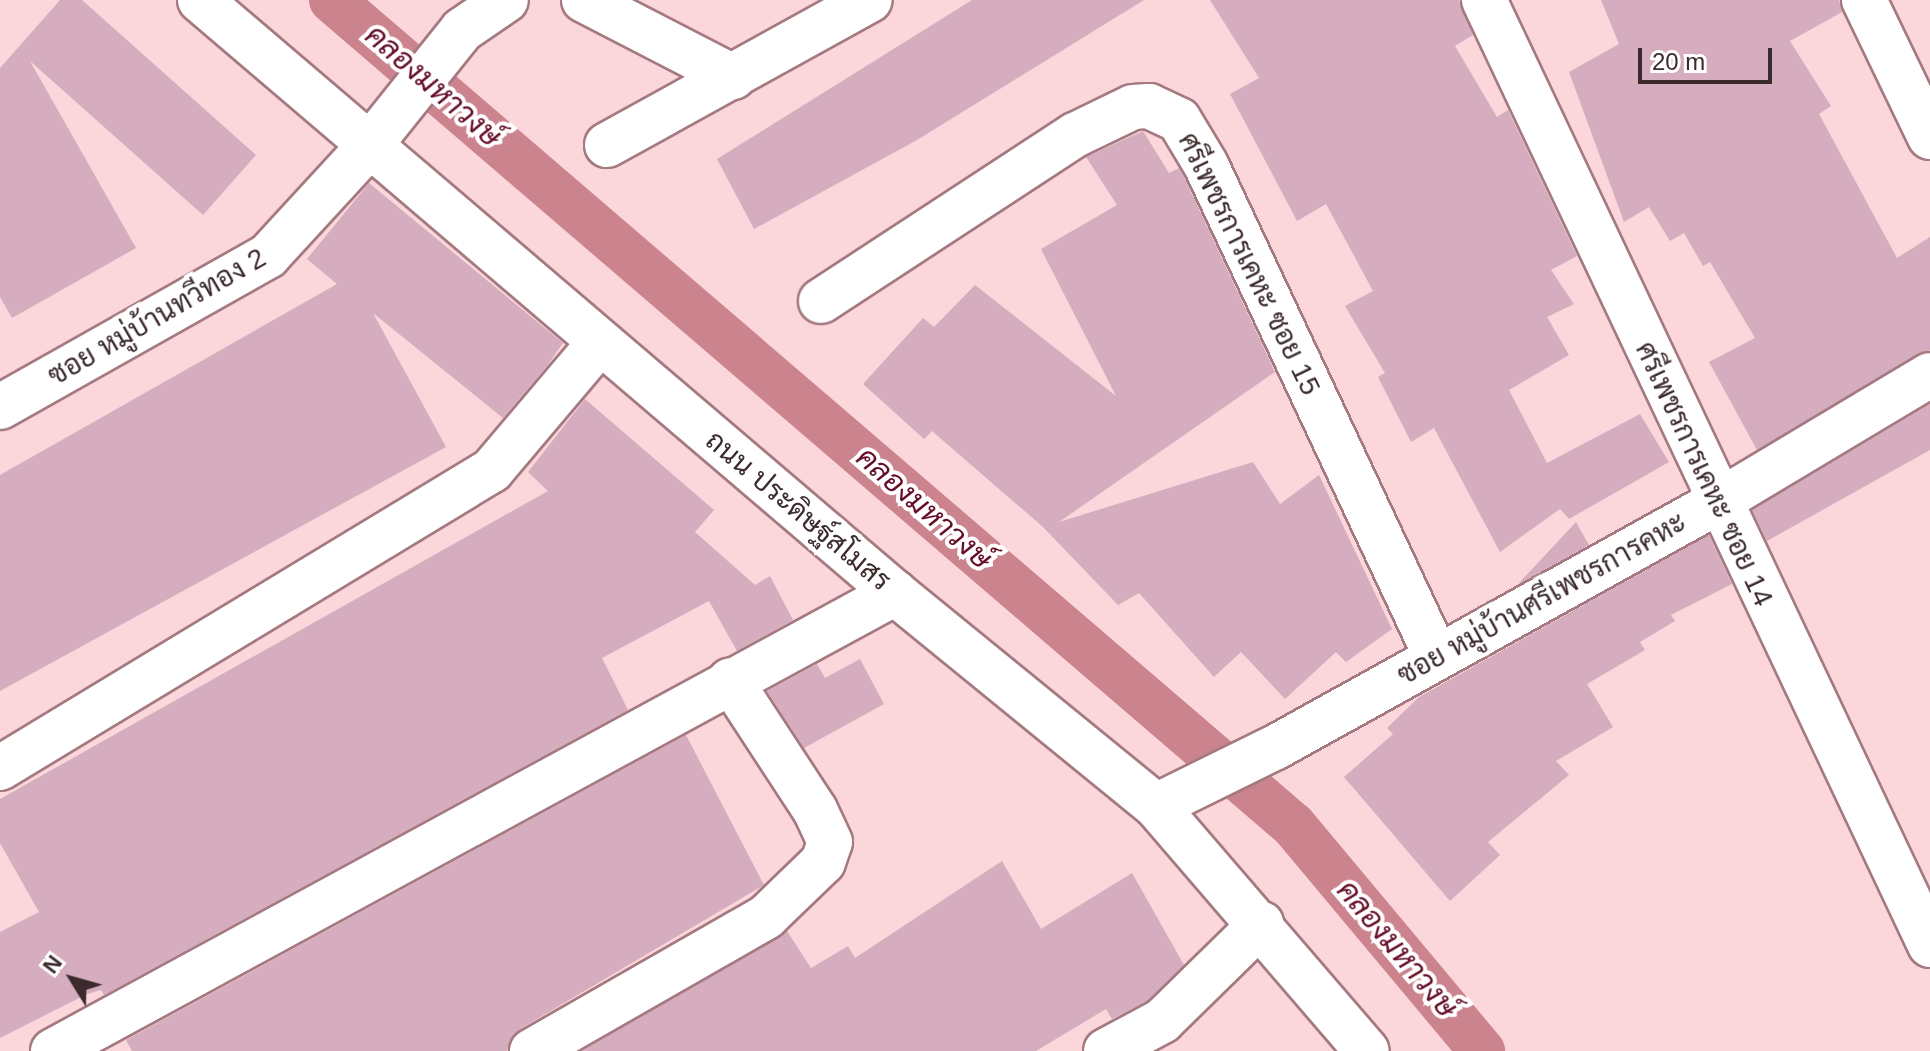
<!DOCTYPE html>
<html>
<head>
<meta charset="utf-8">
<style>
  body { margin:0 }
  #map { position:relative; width:1930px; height:1051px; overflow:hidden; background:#fbd6da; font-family:Arial,Sarabun,sans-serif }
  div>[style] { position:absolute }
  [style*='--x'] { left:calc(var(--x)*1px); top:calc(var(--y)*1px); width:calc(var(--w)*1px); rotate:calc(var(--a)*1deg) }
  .canal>* { height:46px; margin:-23px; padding:0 23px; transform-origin:23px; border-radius:23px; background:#cb838d }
  .building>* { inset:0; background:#d6adbf }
  .roads { filter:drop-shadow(2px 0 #a47a80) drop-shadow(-2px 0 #a47a80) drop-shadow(0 2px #a47a80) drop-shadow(0 -2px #a47a80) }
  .minor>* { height:44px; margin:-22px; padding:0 22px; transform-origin:22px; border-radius:22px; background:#fff }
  span { translate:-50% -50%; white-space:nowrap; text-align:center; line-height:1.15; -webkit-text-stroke:8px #fff; paint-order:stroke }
  .street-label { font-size:28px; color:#3c2b2d }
  .water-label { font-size:30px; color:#650e28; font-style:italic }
  .north { position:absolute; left:32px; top:939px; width:80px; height:80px; -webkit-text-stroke:6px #fff; paint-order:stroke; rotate:307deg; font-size:22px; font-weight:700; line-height:32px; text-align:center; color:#3c2b2d }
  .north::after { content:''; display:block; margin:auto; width:28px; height:36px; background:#3c2b2d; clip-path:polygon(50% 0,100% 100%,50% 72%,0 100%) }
  .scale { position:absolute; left:1638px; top:48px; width:134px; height:36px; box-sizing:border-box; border:4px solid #3c2b2d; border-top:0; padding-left:10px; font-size:24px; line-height:28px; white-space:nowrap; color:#3c2b2d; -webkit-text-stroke:6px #fff; paint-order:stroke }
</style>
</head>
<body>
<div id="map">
  <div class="canal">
    <div style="--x:332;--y:0;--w:1267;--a:40.65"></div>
    <div style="--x:1293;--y:825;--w:295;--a:50.1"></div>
  </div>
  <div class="building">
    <div style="clip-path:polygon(60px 0,82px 0,256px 155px,203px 215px,30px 61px,136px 248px,12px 318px,0 297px,0 68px)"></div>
    <div style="clip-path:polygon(972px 0,1144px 0,917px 140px,754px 229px,717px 159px)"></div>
    <div style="clip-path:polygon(1210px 0,1459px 0,1473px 35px,1455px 46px,1497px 117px,1508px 110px,1577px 256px,1551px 270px,1574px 304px,1547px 317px,1569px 355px,1509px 390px,1547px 463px,1640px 414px,1669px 462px,1569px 519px,1560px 509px,1500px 552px,1434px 428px,1411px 442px,1378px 377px,1385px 373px,1345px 306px,1373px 291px,1326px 204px,1297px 221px,1230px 94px,1259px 78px)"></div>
    <div style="clip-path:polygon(1601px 0,1839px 0,1842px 12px,1790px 41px,1831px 106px,1819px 114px,1897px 258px,1930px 237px,1930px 350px,1757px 450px,1709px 362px,1755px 338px,1710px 262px,1703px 266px,1684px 233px,1670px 241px,1649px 207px,1624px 222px,1569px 72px,1619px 44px)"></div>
    <div style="clip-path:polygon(1143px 131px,1169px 173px,1179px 168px,1184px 177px,1275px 372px,1059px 522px,1253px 462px,1280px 504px,1319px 475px,1392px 629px,1346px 662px,1336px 652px,1285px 699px,1241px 652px,1214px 677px,1139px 593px,1118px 605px,1043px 527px,932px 431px,924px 439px,863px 384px,923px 318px,934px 327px,975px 285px,1116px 396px,1041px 249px,1117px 205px,1086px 157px)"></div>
    <div style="clip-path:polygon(369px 183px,563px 343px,547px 366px,503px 418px,373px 313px,446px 447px,0 691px,0 475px,337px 284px,307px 259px)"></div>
    <div style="clip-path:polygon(585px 399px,714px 510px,695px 532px,755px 585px,770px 576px,793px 620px,737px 651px,709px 601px,602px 658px,628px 710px,104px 995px,101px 990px,87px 994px,0 1038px,0 932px,39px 912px,0 843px,0 799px,548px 491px,528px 472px)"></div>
    <div style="clip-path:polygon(1930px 404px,1930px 450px,1767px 541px,1752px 510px)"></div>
    <div style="clip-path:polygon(1576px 522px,1589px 545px,1519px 584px,1519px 583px)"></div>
    <div style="clip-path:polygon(1709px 535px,1732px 584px,1671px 615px,1675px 621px,1640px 642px,1645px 650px,1587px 684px,1613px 727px,1556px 761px,1569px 775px,1488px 842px,1500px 855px,1450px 901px,1344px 777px,1393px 734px,1387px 728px,1419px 697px)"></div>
    <div style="clip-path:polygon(860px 659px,884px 704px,804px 748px,767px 691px,817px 664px,825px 678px)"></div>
    <div style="clip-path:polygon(686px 735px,764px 885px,520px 1029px,507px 1051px,132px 1051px,126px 1040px)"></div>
    <div style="clip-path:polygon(1002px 861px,1041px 929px,1132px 873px,1184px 965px,1147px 1001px,1112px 1019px,1106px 1009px,1036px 1051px,582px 1051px,787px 931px,811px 968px,848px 946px,855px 958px)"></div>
  </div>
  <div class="roads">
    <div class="minor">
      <div style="--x:200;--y:0;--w:914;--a:40.47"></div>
      <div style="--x:895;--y:593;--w:337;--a:39.2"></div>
      <div style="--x:1156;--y:806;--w:323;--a:49.3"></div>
      <div style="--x:584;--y:0;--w:168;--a:27.3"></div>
      <div style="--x:1484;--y:0;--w:1045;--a:64.73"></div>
      <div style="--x:1864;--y:0;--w:152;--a:64.3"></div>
      <div style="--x:607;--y:145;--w:300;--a:-28.9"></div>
      <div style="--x:821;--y:301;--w:303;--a:-33.2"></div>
      <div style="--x:1075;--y:135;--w:64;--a:-25.8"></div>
      <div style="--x:1133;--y:107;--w:16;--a:-4"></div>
      <div style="--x:1149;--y:106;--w:33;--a:25"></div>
      <div style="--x:1179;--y:120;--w:52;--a:59"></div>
      <div style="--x:1206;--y:165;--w:542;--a:64.9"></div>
      <div style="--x:0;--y:407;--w:308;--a:-29.4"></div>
      <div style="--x:268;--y:256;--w:151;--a:-47.4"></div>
      <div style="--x:370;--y:145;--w:147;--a:-51.3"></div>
      <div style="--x:462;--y:30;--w:53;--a:-34.3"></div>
      <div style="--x:0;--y:768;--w:575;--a:-31.2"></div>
      <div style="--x:492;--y:470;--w:167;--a:-49.8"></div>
      <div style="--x:1156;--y:806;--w:134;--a:-26.2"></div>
      <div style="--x:1276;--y:747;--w:503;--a:-29.01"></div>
      <div style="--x:1716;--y:503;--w:249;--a:-30.9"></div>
      <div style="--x:53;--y:1051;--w:959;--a:-28.54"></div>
      <div style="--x:532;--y:1051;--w:270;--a:-29.8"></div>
      <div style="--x:766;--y:917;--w:79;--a:-44"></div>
      <div style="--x:823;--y:862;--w:21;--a:-71"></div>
      <div style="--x:830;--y:842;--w:35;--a:-115"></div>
      <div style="--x:815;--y:810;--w:155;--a:-123.2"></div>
      <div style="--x:1106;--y:1051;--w:64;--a:-28.2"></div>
      <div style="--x:1162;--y:1021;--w:139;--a:-44.4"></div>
    </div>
  </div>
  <div class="street-label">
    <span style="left:1249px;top:264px;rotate:64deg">ศรีเพชรการเคหะ ซอย 15</span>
    <span style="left:157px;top:317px;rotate:-30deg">ซอย หมู่บ้านทวีทอง 2</span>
    <span style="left:1704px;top:474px;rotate:65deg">ศรีเพชรการเคหะ ซอย 14</span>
    <span style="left:798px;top:511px;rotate:40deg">ถนน ประดิษฐ์สโมสร</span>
    <span style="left:1542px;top:599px;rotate:-29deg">ซอย หมู่บ้านศรีเพชรการคหะ</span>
  </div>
  <div class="water-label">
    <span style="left:433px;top:86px;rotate:41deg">คลองมหาวงษ์</span>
    <span style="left:924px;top:508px;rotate:41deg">คลองมหาวงษ์</span>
    <span style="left:1397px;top:949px;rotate:50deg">คลองมหาวงษ์</span>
  </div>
  <div class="north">N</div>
  <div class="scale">20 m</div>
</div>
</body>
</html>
